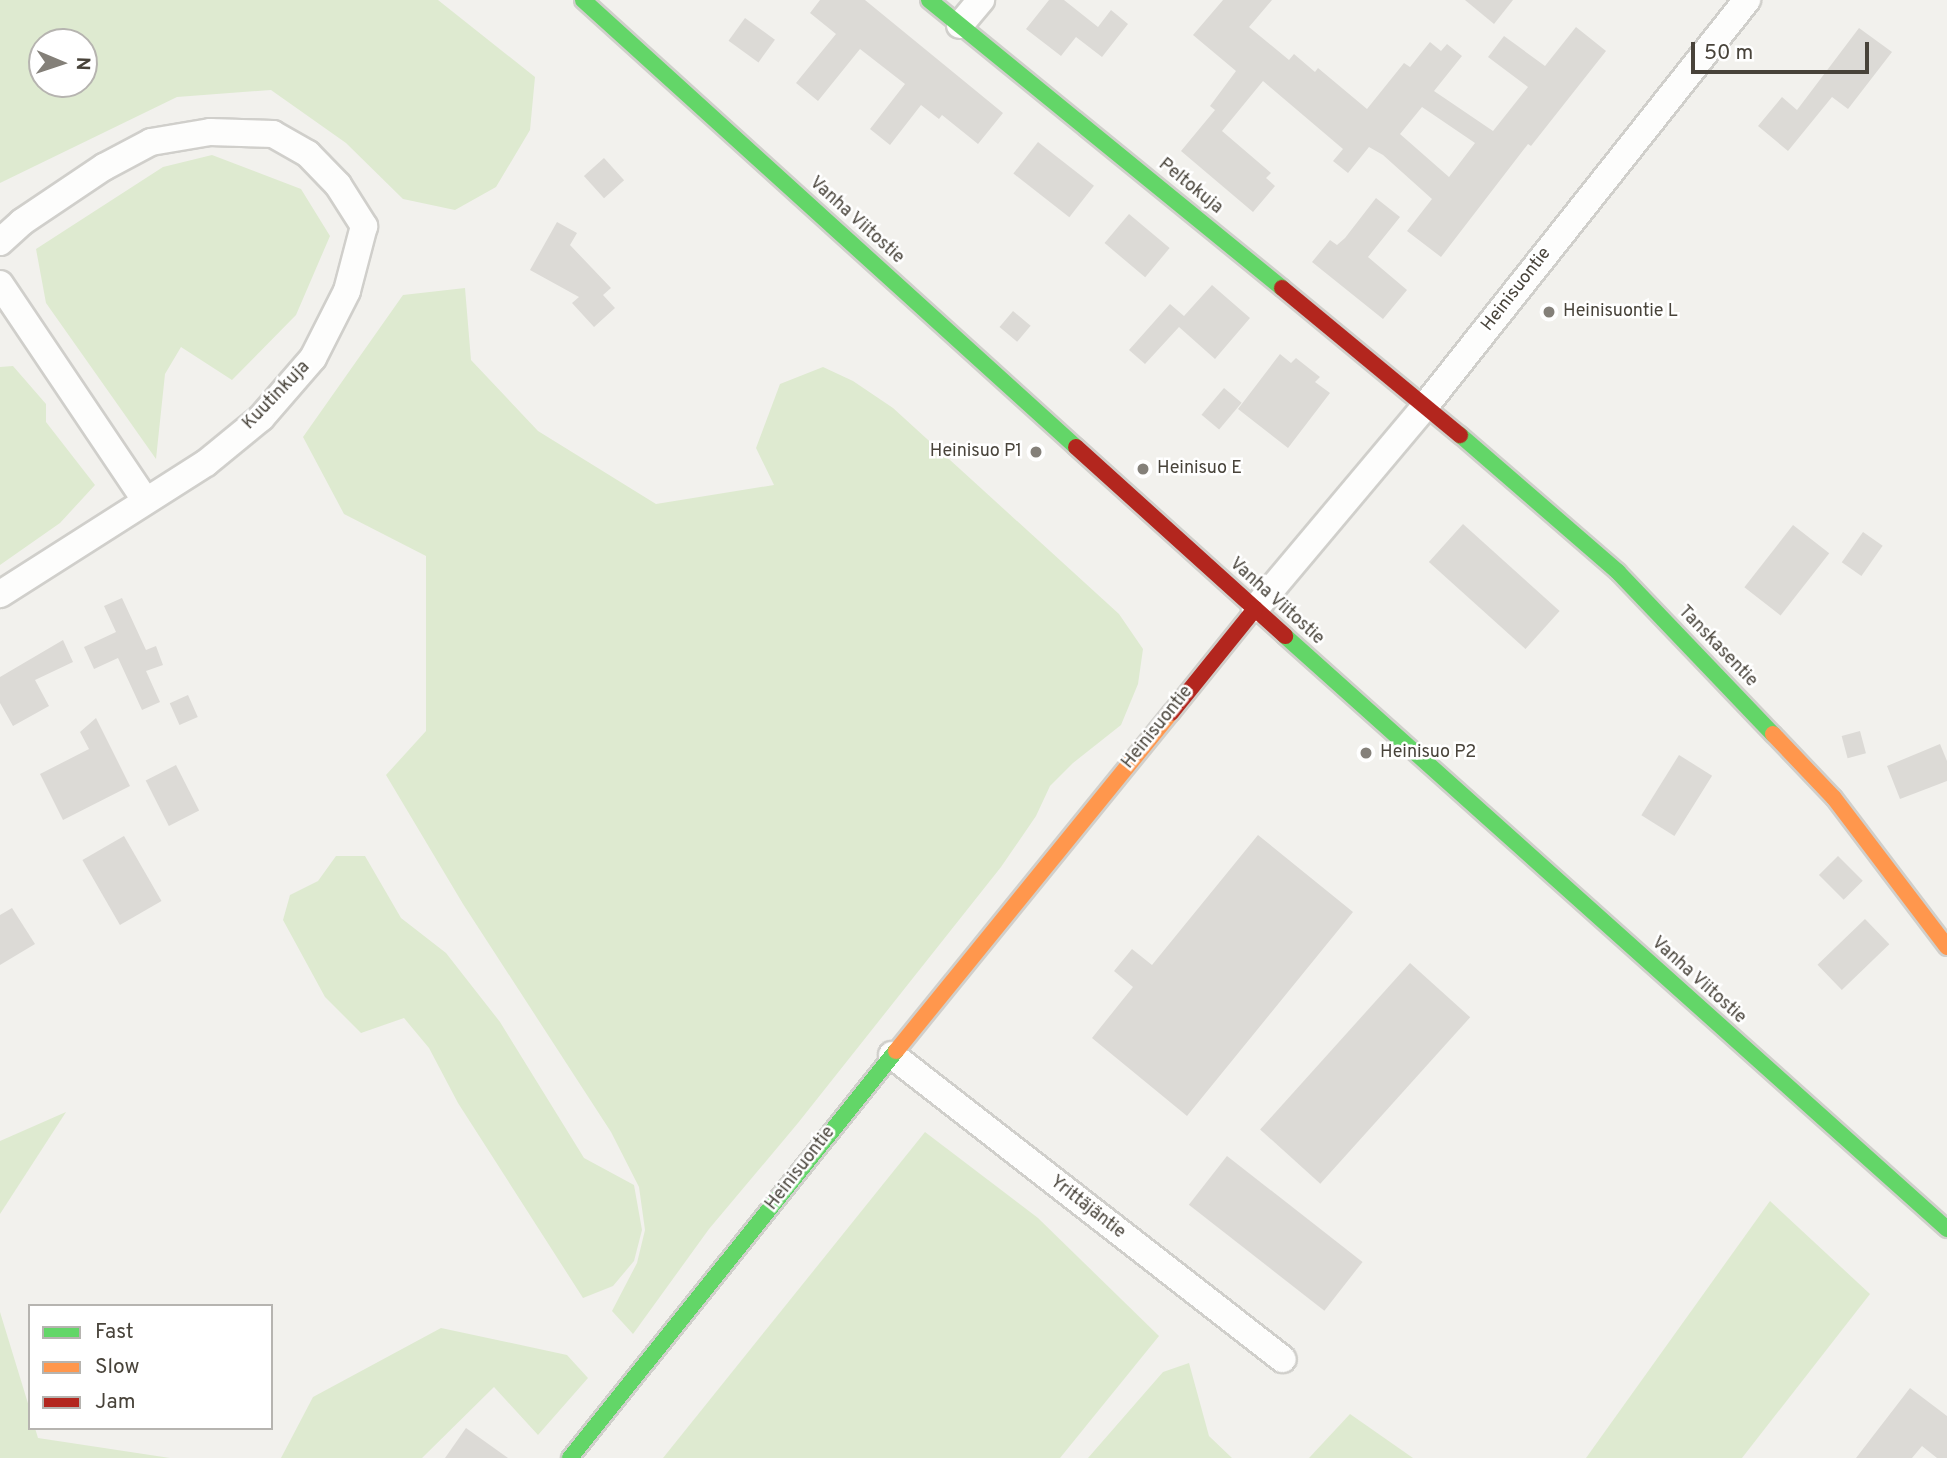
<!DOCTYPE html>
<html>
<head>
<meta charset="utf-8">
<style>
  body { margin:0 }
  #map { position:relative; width:1947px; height:1458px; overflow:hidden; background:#f2f1ed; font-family:Overpass,sans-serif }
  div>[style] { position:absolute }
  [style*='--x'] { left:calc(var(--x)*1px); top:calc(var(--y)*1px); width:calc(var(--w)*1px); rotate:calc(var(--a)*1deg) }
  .green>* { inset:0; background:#deead0 }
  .building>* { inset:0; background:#dcdad6; transform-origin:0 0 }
  .roads { filter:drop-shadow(2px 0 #d0cfcb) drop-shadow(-2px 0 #d0cfcb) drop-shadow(0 2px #d0cfcb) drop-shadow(0 -2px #d0cfcb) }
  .street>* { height:26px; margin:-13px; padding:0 13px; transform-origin:13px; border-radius:13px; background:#fdfdfc }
  .fast>* { height:16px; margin:-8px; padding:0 8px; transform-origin:8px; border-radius:8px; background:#63d668 }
  .slow>* { height:16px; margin:-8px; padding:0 8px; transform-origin:8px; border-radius:8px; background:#ff974d }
  .jam>* { height:16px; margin:-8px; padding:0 8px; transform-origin:8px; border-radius:8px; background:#b3261e }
  .dots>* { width:19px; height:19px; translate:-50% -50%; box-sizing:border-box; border:4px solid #fff; border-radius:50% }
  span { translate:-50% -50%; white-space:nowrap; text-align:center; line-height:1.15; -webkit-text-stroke:5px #fff; paint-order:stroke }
  .street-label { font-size:18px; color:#48433a }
  .poi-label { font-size:18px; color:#48433a }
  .left { translate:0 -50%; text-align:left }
  .right { translate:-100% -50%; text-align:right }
  .legend { position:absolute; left:28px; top:1304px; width:245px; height:126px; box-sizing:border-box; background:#fff; border:2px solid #b6b4b0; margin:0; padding:9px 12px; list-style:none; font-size:21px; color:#48433a }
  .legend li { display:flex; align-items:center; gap:14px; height:35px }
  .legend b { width:35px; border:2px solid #b6b4b0 }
  .north { position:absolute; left:28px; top:28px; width:70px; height:70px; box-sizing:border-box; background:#fff; border:2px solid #b6b4b0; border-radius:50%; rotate:92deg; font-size:19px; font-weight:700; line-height:28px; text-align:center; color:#48433a }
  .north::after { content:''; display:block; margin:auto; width:24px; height:32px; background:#848079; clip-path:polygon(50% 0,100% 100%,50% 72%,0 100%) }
  .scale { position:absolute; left:1691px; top:42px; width:178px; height:32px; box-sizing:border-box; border:4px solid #48433a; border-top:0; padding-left:9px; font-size:21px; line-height:24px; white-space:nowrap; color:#48433a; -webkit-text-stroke:5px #fff; paint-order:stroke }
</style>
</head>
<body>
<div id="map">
  <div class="green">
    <div style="clip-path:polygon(evenodd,0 0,438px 0,535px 77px,530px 130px,496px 187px,455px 210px,403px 199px,346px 143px,271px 90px,177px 97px,0 183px,0 0,42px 42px,84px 42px,84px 84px,42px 84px,42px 42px)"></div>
    <div style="clip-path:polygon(212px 155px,301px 189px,330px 236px,296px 315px,232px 380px,181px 347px,165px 374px,156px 459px,46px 303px,36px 249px,163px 167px)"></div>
    <div style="clip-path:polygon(465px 288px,471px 360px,538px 431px,656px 504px,774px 485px,756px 448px,780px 384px,823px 367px,853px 381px,893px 408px,1119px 614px,1143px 649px,1138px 684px,1121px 725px,1073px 763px,1050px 786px,1036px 816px,1001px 867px,798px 1123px,709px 1229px,633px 1334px,612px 1311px,637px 1263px,645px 1230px,639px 1187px,611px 1132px,463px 904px,386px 775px,426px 731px,426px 556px,344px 514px,303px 437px,403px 295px)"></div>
    <div style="clip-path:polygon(13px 366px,46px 404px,46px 422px,95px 485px,60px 523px,0 565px,0 367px)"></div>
    <div style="clip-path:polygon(336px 856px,365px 856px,401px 918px,446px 953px,500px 1022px,584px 1158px,634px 1185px,642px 1230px,634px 1261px,613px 1286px,583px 1298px,458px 1103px,429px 1048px,404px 1018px,361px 1033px,325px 997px,283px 920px,290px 895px,318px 881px)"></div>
    <div style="clip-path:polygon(66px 1112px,0 1214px,0 1141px)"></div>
    <div style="clip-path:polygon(925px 1132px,1038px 1218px,1159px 1336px,1060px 1458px,663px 1458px)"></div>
    <div style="clip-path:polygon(1770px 1201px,1870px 1294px,1742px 1458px,1586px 1458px)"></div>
    <div style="clip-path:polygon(0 1312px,30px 1410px,30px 1428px,35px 1428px,38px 1438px,170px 1458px,0 1458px)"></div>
    <div style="clip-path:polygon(441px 1328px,567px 1355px,588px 1378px,538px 1435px,494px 1387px,422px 1458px,281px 1458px,313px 1397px)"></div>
    <div style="clip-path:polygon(1189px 1363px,1209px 1436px,1232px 1458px,1088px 1458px,1163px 1372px)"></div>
    <div style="clip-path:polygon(1350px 1414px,1413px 1458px,1309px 1458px)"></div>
  </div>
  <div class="building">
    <div style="clip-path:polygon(820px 0,865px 0,1003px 113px,978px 144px,942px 115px,939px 119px,921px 105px,890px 145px,870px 129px,905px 84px,860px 49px,818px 101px,796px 83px,836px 34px,810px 13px)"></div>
    <div style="clip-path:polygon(1049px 0,1064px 0,1098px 27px,1111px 10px,1128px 24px,1102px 57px,1076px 37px,1061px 56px,1026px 29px)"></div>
    <div style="clip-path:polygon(evenodd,1223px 0,1272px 0,1249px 27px,1289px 60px,1294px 54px,1315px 72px,1318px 68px,1367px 109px,1404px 63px,1410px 67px,1430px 42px,1441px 51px,1447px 44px,1462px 56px,1434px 91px,1493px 131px,1528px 87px,1488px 57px,1504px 36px,1545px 66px,1576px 27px,1606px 51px,1531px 146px,1528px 144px,1441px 257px,1407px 231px,1432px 199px,1383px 155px,1369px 147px,1348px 173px,1333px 161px,1343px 149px,1263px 81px,1222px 131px,1271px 173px,1266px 178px,1275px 186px,1253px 212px,1181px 151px,1215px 110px,1210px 106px,1236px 71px,1193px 35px,1223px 0,1422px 107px,1475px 143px,1449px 177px,1400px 134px,1422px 107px)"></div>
    <div style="clip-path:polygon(1465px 0,1513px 0,1494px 24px)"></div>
    <div style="left:745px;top:18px;width:37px;height:28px;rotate:36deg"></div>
    <div style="clip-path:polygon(1859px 28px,1892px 52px,1848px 109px,1832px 97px,1788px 151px,1758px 126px,1782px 97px,1797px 110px)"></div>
    <div style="left:1038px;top:142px;width:71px;height:40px;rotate:38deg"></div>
    <div style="left:604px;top:158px;width:30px;height:27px;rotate:48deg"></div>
    <div style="clip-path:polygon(1376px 198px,1400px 217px,1368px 257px,1407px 290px,1383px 319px,1312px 262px,1330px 240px,1337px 245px,1345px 238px)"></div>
    <div style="left:1129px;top:214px;width:53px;height:38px;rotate:40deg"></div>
    <div style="clip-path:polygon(557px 222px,577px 233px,570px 245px,611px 288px,603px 295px,615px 308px,594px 327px,572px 303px,579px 297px,530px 270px)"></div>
    <div style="clip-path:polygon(1212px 285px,1250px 318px,1215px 359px,1179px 327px,1145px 364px,1129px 350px,1170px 304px,1184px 316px)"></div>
    <div style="left:1013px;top:311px;width:23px;height:21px;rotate:40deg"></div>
    <div style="clip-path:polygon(1280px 354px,1291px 363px,1296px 358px,1320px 377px,1315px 382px,1330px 393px,1288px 448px,1238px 409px)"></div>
    <div style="left:1224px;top:388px;width:23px;height:35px;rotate:40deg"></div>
    <div style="left:1463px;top:524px;width:130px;height:51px;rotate:42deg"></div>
    <div style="left:1793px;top:525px;width:46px;height:79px;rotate:38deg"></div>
    <div style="left:1863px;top:532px;width:24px;height:37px;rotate:35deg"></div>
    <div style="clip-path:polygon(122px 598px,146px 650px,156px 646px,163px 665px,146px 671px,160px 702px,142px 710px,118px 658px,94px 669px,84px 647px,116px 632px,104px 606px)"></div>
    <div style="clip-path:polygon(63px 640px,73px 662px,35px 680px,49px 706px,13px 726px,0 703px,0 677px)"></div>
    <div style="left:188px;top:695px;width:24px;height:20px;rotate:66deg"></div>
    <div style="clip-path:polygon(96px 718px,130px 786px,63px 820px,40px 774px,89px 749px,80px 732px)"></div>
    <div style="left:1860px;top:731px;width:23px;height:19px;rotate:75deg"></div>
    <div style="clip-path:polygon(1940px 744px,1947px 761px,1947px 781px,1900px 799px,1887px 766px)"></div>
    <div style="left:1679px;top:755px;width:39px;height:71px;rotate:32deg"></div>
    <div style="left:176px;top:765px;width:51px;height:34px;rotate:63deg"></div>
    <div style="clip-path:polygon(1258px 835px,1353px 912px,1187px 1116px,1092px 1038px,1133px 987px,1114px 971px,1132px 949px,1152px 965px)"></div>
    <div style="left:124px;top:836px;width:75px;height:48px;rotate:60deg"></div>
    <div style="left:1838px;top:856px;width:35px;height:27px;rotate:45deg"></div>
    <div style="clip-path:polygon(12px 908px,35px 944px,0 965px,0 915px)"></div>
    <div style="left:1865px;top:919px;width:35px;height:66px;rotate:46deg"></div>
    <div style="left:1410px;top:963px;width:81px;height:224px;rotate:42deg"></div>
    <div style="left:1227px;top:1156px;width:172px;height:62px;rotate:38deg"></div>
    <div style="clip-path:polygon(1910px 1388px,1947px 1416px,1947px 1458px,1937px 1458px,1922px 1446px,1912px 1458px,1856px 1458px)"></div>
    <div style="clip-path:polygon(466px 1428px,508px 1458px,445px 1458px)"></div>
  </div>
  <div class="roads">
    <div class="street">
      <div style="--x:960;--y:25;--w:33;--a:-50"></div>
      <div style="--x:0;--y:242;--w:30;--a:-42"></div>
      <div style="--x:22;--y:222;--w:99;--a:-33.9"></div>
      <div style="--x:104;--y:167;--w:53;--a:-28"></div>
      <div style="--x:151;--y:142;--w:60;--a:-9.6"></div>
      <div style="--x:210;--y:132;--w:63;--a:1.8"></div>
      <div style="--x:273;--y:134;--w:40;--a:29.7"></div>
      <div style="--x:308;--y:154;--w:43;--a:45.9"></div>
      <div style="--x:338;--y:185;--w:49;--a:57.6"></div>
      <div style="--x:364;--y:226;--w:67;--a:104.7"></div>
      <div style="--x:347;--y:291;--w:75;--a:116.9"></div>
      <div style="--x:313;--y:358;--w:79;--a:130.9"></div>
      <div style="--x:261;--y:418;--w:71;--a:140.7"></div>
      <div style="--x:206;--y:463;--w:244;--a:147.5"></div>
      <div style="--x:0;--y:284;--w:260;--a:56.1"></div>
      <div style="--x:1255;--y:609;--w:266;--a:-50"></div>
      <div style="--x:1426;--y:405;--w:517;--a:-51.6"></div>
      <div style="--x:892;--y:1055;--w:495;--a:37.9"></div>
    </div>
    <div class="fast">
      <div style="--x:583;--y:0;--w:665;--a:42.2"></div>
      <div style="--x:929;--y:0;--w:456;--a:39.2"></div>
      <div style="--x:1460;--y:435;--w:209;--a:40.9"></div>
      <div style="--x:1618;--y:572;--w:224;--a:46.3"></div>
      <div style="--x:1285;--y:636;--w:889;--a:41.85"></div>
      <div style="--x:570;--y:1458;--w:521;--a:-51.31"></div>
    </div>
    <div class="slow">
      <div style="--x:1773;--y:734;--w:88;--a:46.4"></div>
      <div style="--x:1834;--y:798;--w:187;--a:52.8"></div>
      <div style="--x:896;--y:1051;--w:436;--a:-50.9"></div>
    </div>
    <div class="jam">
      <div style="--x:1282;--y:288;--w:231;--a:39.6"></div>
      <div style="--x:1076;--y:447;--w:282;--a:42.1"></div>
      <div style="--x:1171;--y:713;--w:134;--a:-51.1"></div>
    </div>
  </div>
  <div class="dots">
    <div style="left:1549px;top:312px;background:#848079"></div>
    <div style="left:1036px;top:452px;background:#848079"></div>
    <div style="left:1143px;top:469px;background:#848079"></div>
    <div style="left:1366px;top:753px;background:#848079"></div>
  </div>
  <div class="street-label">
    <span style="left:1190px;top:187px;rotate:39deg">Peltokuja</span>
    <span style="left:856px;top:221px;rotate:42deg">Vanha Viitostie</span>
    <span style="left:1517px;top:290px;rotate:-52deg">Heinisuontie</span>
    <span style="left:277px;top:396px;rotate:-46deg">Kuutinkuja</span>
    <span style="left:1276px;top:602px;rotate:42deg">Vanha Viitostie</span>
    <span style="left:1717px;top:647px;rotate:46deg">Tanskasentie</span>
    <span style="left:1158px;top:728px;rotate:-51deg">Heinisuontie</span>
    <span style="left:1698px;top:981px;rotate:42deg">Vanha Viitostie</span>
    <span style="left:801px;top:1169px;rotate:-52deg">Heinisuontie</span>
    <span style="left:1087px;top:1208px;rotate:38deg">Yrittäjäntie</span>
  </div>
  <div class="poi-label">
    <span class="left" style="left:1563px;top:312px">Heinisuontie L</span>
    <span class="right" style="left:1022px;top:452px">Heinisuo P1</span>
    <span class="left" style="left:1157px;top:469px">Heinisuo E</span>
    <span class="left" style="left:1380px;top:753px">Heinisuo P2</span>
  </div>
  <ul class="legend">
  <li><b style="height:9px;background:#63d668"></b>Fast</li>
  <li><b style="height:9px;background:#ff974d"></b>Slow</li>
  <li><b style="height:9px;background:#b3261e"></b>Jam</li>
  </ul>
  <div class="north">N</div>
  <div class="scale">50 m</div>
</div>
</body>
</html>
